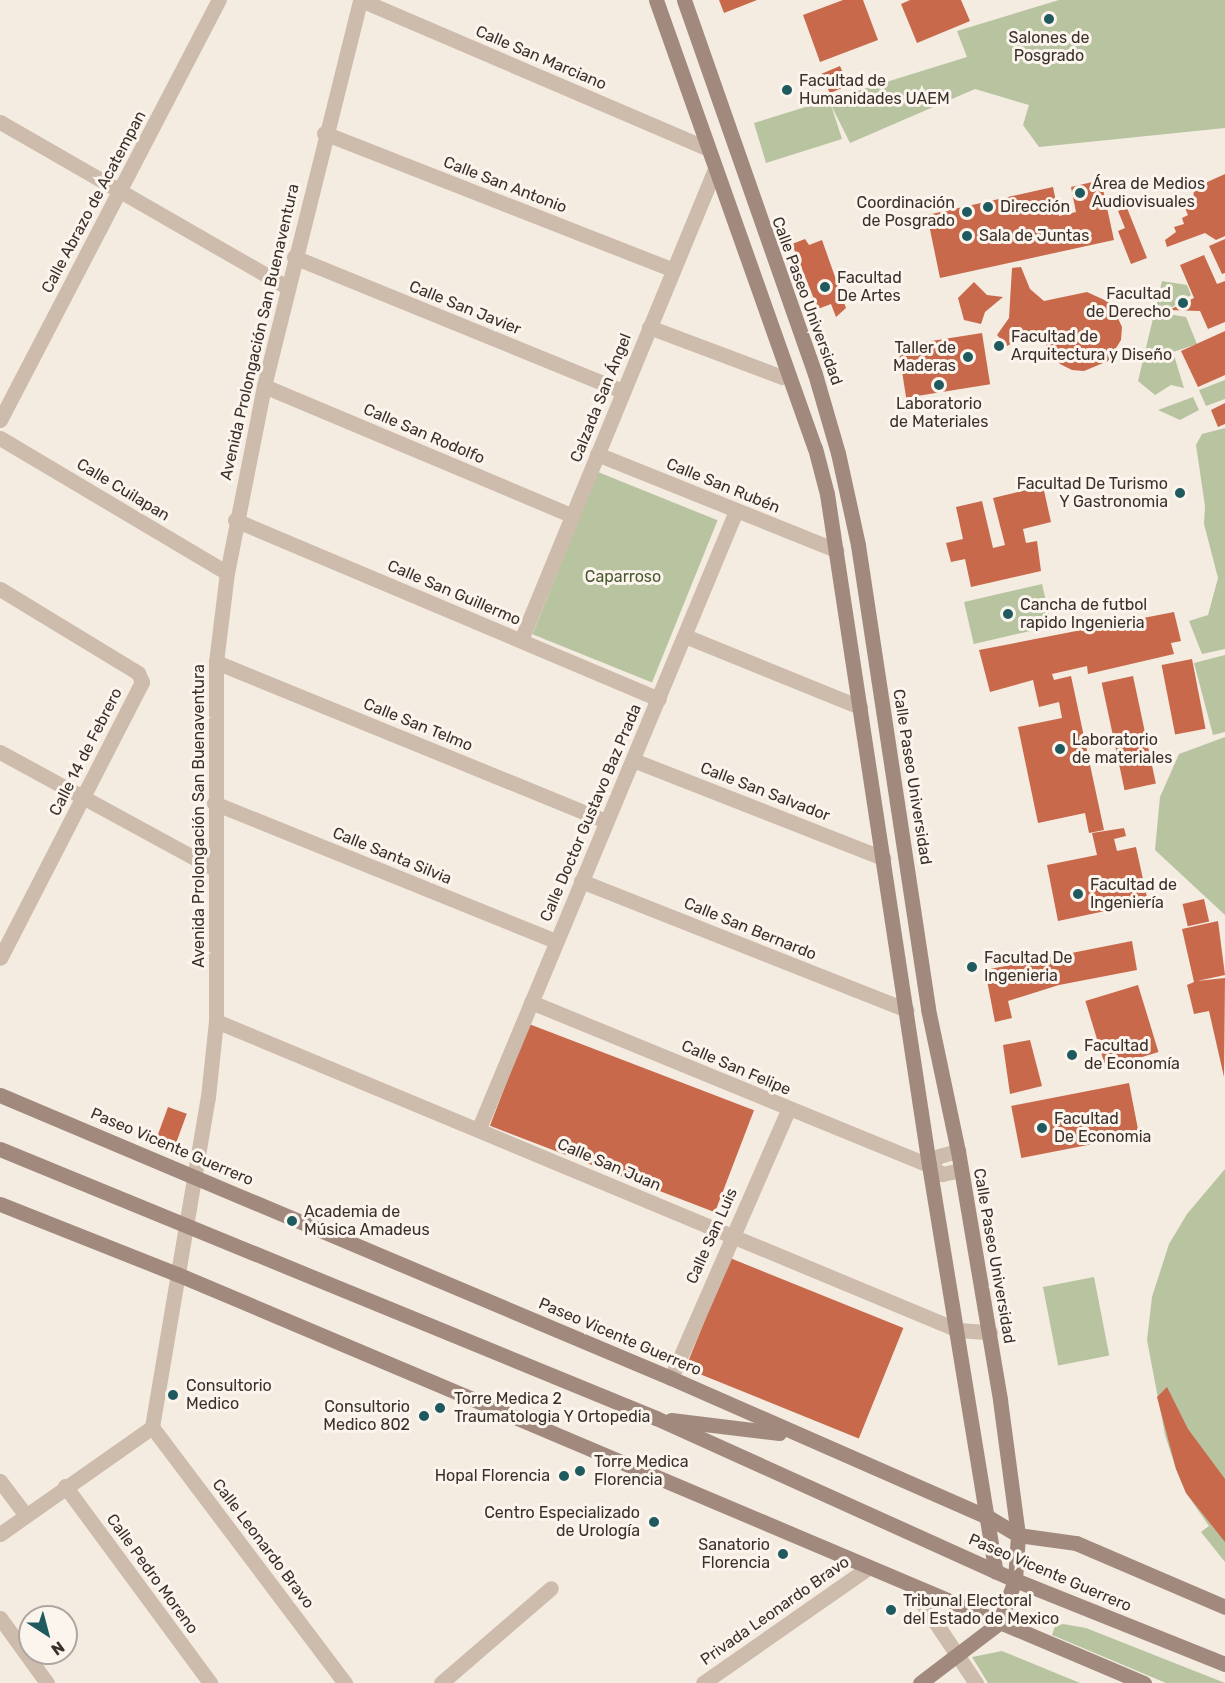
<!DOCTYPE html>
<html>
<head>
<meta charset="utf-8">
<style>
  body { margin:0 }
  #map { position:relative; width:1225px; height:1683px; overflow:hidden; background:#f4ebe1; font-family:Rubik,sans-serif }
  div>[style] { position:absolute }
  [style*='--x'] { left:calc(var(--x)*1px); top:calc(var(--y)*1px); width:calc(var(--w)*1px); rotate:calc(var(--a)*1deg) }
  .green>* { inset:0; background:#b8c4a0; transform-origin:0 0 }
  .building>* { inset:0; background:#c8694b; transform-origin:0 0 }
  .street>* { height:15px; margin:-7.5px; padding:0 7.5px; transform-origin:7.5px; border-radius:7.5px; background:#cdbbac }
  .secondary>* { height:15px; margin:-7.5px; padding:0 7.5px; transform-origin:7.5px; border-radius:7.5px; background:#a18a7d }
  .dots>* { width:16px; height:16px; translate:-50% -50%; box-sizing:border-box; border:3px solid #fbf5ee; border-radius:50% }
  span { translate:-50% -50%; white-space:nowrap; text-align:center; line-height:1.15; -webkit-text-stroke:6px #fbf5ee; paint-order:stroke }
  .poi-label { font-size:16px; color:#3b302b }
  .left { translate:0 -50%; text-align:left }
  .right { translate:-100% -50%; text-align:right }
  .street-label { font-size:16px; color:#3b302b }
  .park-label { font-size:16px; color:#4a5a2e }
  .north { position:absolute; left:18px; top:1605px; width:60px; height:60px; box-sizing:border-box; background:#fbf5ee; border:2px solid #aea6a0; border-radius:50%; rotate:144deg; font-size:16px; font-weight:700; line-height:24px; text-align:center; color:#3b302b }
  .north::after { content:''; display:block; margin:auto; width:21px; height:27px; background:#1f5a5e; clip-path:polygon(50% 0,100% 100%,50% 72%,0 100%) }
</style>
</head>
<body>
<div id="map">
  <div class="green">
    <div style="clip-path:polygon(1059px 0,1225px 0,1225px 128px,1039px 147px,1023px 125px,1029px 105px,975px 89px,850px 143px,831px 105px,842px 139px,766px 163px,754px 123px,967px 57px,957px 31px)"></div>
    <div style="clip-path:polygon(1162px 281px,1187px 285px,1191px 295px,1163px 313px,1186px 317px,1197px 344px,1173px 352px,1184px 388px,1171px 385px,1155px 395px,1138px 381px)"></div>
    <div style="clip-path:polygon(1225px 380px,1225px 399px,1206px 406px,1199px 390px)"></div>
    <div style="clip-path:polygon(1193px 397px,1199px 410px,1180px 420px,1158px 410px)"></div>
    <div style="clip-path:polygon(1225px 428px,1225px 649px,1202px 654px,1189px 621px,1208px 615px,1218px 578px,1204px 524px,1205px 506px,1196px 445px,1202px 434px)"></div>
    <div style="left:598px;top:472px;width:129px;height:175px;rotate:22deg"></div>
    <div style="left:1042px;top:584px;width:43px;height:80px;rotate:77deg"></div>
    <div style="clip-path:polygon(1225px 655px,1225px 732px,1213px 735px,1194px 663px)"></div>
    <div style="clip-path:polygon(1225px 737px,1225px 915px,1155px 850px,1160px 797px,1179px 754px)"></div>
    <div style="clip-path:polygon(1225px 1169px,1225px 1562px,1201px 1532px,1209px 1526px,1186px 1493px,1176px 1469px,1165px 1435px,1147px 1340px,1152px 1297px,1169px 1244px,1187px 1214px)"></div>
    <div style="left:1094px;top:1277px;width:80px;height:52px;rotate:79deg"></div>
    <div style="clip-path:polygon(1063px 1624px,1086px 1628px,1225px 1683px,1166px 1683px,1052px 1635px,1055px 1626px)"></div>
    <div style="clip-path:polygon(1002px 1651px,1080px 1683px,988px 1683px,972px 1657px)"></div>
  </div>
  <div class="building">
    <div style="clip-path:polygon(719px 0,757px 0,724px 13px)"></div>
    <div style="clip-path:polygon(843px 0,863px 0,878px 40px,820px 62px,803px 15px)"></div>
    <div style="clip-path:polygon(910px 0,961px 0,970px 21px,917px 43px,901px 4px)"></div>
    <div style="left:840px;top:66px;width:21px;height:20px;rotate:67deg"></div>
    <div style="clip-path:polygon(1225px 174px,1225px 236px,1216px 240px,1205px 233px,1167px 247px,1165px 240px,1176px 232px,1174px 227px,1184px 224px,1182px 218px,1188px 215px,1185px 208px,1193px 205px,1194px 188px)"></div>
    <div style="clip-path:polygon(1101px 180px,1114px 240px,940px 278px,927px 215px,1053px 187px,1059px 216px,1076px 212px,1071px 187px)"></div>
    <div style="clip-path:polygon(1127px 208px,1147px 258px,1131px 264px,1118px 231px,1125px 228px,1118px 211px)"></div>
    <div style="clip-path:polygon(805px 239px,809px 245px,822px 240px,846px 308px,836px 317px,831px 304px,818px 309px,792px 244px)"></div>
    <div style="clip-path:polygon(1225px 239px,1225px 273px,1222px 274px,1209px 246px)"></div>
    <div style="clip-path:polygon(1204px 255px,1217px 284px,1225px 281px,1225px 322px,1208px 329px,1200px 311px,1169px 310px,1194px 298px,1180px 265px)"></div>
    <div style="clip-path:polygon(1021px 267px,1030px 289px,1044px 301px,1087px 292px,1111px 303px,1122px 327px,1121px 340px,1108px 361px,1084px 371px,1072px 370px,1060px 364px,1045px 344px,1020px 339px,1007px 346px,997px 335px,1009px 318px,1012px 268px)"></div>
    <div style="clip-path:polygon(974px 282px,987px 295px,1003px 297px,985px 312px,981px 324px,964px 320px,958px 298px)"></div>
    <div style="clip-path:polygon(1225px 331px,1225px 375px,1198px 387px,1181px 351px)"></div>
    <div style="left:982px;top:333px;width:52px;height:85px;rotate:81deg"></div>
    <div style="clip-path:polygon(1225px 403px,1225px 424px,1218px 427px,1211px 410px)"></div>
    <div style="clip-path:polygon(1043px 486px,1051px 522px,1023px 529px,1026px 543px,1037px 541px,1041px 571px,971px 587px,965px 559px,951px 562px,946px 543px,963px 539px,956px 507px,982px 501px,993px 548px,1005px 545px,993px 498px)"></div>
    <div style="clip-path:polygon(1174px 612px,1181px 641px,1171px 643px,1174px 654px,1088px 674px,1087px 666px,1052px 674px,1054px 680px,1071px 676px,1104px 830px,1089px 833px,1085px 813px,1038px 823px,1018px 727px,1062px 718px,1059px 702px,1039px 707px,1033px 680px,990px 692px,979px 650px)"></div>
    <div style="left:1192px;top:659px;width:71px;height:31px;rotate:79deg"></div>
    <div style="left:1133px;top:676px;width:110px;height:32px;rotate:78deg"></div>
    <div style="clip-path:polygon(1124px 828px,1126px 836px,1114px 839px,1117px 851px,1136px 847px,1148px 902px,1058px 921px,1047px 865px,1097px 855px,1092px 833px)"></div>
    <div style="left:1204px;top:899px;width:23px;height:22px;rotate:77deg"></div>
    <div style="clip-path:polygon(1218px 921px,1225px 975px,1197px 981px,1225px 978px,1224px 1077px,1209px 1011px,1194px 1014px,1187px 985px,1194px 982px,1182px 929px)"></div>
    <div style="clip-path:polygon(1132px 941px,1137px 970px,1059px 985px,1008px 1001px,1012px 1018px,995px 1022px,985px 970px)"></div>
    <div style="left:1138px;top:985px;width:70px;height:55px;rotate:73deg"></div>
    <div style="left:529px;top:1024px;width:241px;height:109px;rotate:21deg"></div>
    <div style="clip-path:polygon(1030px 1040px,1042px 1086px,1010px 1094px,1003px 1045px)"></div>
    <div style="left:1129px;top:1083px;width:53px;height:120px;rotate:79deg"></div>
    <div style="left:168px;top:1107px;width:20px;height:33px;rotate:20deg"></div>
    <div style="left:730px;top:1258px;width:187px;height:119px;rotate:22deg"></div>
    <div style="clip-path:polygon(1167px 1387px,1188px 1429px,1225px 1479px,1225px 1542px,1186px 1493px,1176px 1469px,1157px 1397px)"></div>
  </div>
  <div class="street">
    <div style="--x:361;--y:0;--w:376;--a:23.2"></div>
    <div style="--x:0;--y:122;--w:331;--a:29.9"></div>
    <div style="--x:324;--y:133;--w:375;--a:21.4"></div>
    <div style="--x:294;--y:257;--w:354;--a:22.2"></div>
    <div style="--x:649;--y:327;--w:142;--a:20.6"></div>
    <div style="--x:264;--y:386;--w:333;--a:22.8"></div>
    <div style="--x:0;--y:420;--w:474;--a:-62.5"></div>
    <div style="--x:0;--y:438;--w:264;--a:30.7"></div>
    <div style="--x:597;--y:454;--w:258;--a:21.9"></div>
    <div style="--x:235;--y:520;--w:460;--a:22.9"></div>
    <div style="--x:0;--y:589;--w:162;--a:31.3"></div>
    <div style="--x:138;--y:673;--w:10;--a:66"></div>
    <div style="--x:142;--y:682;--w:310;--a:117.2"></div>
    <div style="--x:685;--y:636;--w:189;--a:22.1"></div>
    <div style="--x:521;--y:640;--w:509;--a:-67.61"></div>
    <div style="--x:216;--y:662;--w:421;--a:22.2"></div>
    <div style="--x:0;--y:752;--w:245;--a:28.6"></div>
    <div style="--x:633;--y:760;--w:269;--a:21.4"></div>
    <div style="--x:214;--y:803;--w:369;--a:22"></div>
    <div style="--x:581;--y:881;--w:350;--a:21.6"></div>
    <div style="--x:531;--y:1002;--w:430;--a:22.3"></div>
    <div style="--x:929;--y:1165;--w:16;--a:35"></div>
    <div style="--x:942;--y:1174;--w:19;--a:-12"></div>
    <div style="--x:216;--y:1021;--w:804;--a:22.61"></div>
    <div style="--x:958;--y:1330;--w:32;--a:4"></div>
    <div style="--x:479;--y:1128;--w:668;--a:-67.39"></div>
    <div style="--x:929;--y:1165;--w:13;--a:-42"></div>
    <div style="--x:939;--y:1156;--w:20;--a:-15"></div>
    <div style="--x:671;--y:1378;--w:292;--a:-66.4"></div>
    <div style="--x:152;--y:1427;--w:335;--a:-80.4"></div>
    <div style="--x:208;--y:1097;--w:76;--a:-84"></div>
    <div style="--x:216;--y:1021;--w:359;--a:-90"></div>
    <div style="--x:216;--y:662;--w:90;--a:-83"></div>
    <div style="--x:227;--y:573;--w:191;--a:-78.8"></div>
    <div style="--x:264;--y:386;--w:398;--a:-76"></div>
    <div style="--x:152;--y:1427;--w:321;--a:53"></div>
    <div style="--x:0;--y:1481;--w:41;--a:52.9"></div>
    <div style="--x:65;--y:1486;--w:245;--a:53.6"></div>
    <div style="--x:0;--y:1534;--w:186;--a:-35.1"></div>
    <div style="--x:911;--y:1586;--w:117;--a:56.2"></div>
    <div style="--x:0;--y:1618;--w:80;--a:54.1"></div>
    <div style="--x:441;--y:1683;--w:145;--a:-40.8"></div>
    <div style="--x:703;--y:1683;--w:201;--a:-34.9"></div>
  </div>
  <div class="secondary">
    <div style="--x:656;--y:0;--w:475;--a:70.5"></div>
    <div style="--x:815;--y:448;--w:48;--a:75.4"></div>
    <div style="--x:827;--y:494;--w:679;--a:81.36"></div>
    <div style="--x:929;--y:1165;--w:412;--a:80.7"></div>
    <div style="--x:684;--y:0;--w:396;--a:70.7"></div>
    <div style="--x:815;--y:374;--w:82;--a:73.8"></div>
    <div style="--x:838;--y:453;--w:94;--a:77.7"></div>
    <div style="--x:858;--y:545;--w:469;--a:81.4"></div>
    <div style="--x:928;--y:1009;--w:145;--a:78.1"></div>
    <div style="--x:958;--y:1151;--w:253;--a:80.4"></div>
    <div style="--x:1000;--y:1400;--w:136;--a:82.4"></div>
    <div style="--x:1018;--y:1535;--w:45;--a:93.8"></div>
    <div style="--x:1015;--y:1580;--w:46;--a:110.4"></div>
    <div style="--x:999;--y:1623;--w:99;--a:142.8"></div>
    <div style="--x:0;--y:1095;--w:728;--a:22.87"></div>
    <div style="--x:671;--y:1378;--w:346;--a:23.7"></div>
    <div style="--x:988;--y:1517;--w:35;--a:31"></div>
    <div style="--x:1018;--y:1535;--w:59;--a:7.9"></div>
    <div style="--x:1076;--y:1543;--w:162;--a:23.2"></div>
    <div style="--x:0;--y:1149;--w:709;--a:22.3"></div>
    <div style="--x:656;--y:1418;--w:394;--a:24.3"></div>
    <div style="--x:1015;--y:1580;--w:226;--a:21.8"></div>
    <div style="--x:0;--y:1204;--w:190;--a:21.6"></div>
    <div style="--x:177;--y:1274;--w:1050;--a:22.93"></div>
    <div style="--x:671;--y:1420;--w:109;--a:6.9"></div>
  </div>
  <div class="dots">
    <div style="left:1049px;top:19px;background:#1f5a5e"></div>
    <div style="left:787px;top:90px;background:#1f5a5e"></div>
    <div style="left:1080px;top:193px;background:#1f5a5e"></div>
    <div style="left:988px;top:207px;background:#1f5a5e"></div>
    <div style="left:967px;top:212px;background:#1f5a5e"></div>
    <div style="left:967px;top:236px;background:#1f5a5e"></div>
    <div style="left:825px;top:287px;background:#1f5a5e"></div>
    <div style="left:1183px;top:303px;background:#1f5a5e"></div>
    <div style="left:999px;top:346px;background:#1f5a5e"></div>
    <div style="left:968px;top:357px;background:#1f5a5e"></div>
    <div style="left:939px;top:385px;background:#1f5a5e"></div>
    <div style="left:1180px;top:493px;background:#1f5a5e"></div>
    <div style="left:1008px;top:614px;background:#1f5a5e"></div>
    <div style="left:1060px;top:749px;background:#1f5a5e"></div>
    <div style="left:1078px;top:894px;background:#1f5a5e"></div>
    <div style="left:972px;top:967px;background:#1f5a5e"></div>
    <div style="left:1072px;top:1055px;background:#1f5a5e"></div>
    <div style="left:1042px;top:1128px;background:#1f5a5e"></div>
    <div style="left:292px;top:1221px;background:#1f5a5e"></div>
    <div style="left:173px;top:1395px;background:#1f5a5e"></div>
    <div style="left:440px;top:1408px;background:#1f5a5e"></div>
    <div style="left:424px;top:1416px;background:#1f5a5e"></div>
    <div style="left:580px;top:1471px;background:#1f5a5e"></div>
    <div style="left:564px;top:1476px;background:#1f5a5e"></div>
    <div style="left:654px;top:1522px;background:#1f5a5e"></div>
    <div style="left:783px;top:1554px;background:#1f5a5e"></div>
    <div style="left:891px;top:1610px;background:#1f5a5e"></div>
  </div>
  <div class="poi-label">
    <span style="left:1049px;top:47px">Salones de<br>Posgrado</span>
    <span class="left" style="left:799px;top:90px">Facultad de<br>Humanidades UAEM</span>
    <span class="left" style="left:1092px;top:193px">Área de Medios<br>Audiovisuales</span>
    <span class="right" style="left:955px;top:212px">Coordinación<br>de Posgrado</span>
    <span class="left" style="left:1000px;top:207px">Dirección</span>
    <span class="left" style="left:979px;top:236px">Sala de Juntas</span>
    <span class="left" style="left:837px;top:287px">Facultad<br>De Artes</span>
    <span class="right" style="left:1171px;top:303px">Facultad<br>de Derecho</span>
    <span class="left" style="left:1011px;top:346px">Facultad de<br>Arquitectura y Diseño</span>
    <span class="right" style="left:956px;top:357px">Taller de<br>Maderas</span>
    <span style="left:939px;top:413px">Laboratorio<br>de Materiales</span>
    <span class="right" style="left:1168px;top:493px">Facultad De Turismo<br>Y Gastronomia</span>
    <span class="left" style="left:1020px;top:614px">Cancha de futbol<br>rapido Ingenieria</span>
    <span class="left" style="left:1072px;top:749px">Laboratorio<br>de materiales</span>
    <span class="left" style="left:1090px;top:894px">Facultad de<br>Ingeniería</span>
    <span class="left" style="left:984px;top:967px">Facultad De<br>Ingenieria</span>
    <span class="left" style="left:1084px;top:1055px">Facultad<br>de Economía</span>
    <span class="left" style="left:1054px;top:1128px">Facultad<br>De Economia</span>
    <span class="left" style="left:304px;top:1221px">Academia de<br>Música Amadeus</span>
    <span class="left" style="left:186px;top:1395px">Consultorio<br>Medico</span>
    <span class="left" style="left:454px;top:1408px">Torre Medica 2<br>Traumatologia Y Ortopedia</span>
    <span class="right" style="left:410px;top:1416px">Consultorio<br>Medico 802</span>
    <span class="left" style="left:594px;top:1471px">Torre Medica<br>Florencia</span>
    <span class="right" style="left:550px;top:1476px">Hopal Florencia</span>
    <span class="right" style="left:640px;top:1522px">Centro Especializado<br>de Urología</span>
    <span class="right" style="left:770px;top:1554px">Sanatorio<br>Florencia</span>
    <span class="left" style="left:903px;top:1610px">Tribunal Electoral<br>del Estado de Mexico</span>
  </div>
  <div class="street-label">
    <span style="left:541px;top:58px;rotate:23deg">Calle San Marciano</span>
    <span style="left:505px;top:185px;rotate:21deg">Calle San Antonio</span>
    <span style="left:94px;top:202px;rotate:-62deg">Calle Abrazo de Acatempan</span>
    <span style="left:807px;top:301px;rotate:70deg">Calle Paseo Universidad</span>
    <span style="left:465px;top:308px;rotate:22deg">Calle San Javier</span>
    <span style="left:260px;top:332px;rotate:-77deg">Avenida Prolongación San Buenaventura</span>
    <span style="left:601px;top:398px;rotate:-68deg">Calzada San Ángel</span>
    <span style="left:424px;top:434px;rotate:23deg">Calle San Rodolfo</span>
    <span style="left:723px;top:486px;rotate:22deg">Calle San Rubén</span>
    <span style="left:123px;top:490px;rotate:31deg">Calle Cuilapan</span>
    <span style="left:454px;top:593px;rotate:23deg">Calle San Guillermo</span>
    <span style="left:418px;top:725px;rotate:22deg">Calle San Telmo</span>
    <span style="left:86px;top:752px;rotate:-63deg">Calle 14 de Febrero</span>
    <span style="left:912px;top:777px;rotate:81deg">Calle Paseo Universidad</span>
    <span style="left:765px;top:792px;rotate:21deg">Calle San Salvador</span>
    <span style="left:591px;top:813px;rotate:-67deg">Calle Doctor Gustavo Baz Prada</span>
    <span style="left:199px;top:816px;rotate:-90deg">Avenida Prolongación San Buenaventura</span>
    <span style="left:392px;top:856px;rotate:22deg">Calle Santa Silvia</span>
    <span style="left:750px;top:929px;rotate:22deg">Calle San Bernardo</span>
    <span style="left:736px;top:1068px;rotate:23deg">Calle San Felipe</span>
    <span style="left:172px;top:1147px;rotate:23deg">Paseo Vicente Guerrero</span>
    <span style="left:609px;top:1165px;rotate:23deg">Calle San Juan</span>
    <span style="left:712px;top:1236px;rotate:-66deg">Calle San Luis</span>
    <span style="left:994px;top:1256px;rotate:80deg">Calle Paseo Universidad</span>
    <span style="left:620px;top:1337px;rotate:23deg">Paseo Vicente Guerrero</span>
    <span style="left:263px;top:1544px;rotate:53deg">Calle Leonardo Bravo</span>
    <span style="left:1050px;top:1573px;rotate:23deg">Paseo Vicente Guerrero</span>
    <span style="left:152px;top:1574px;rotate:54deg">Calle Pedro Moreno</span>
    <span style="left:775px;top:1611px;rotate:-35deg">Privada Leonardo Bravo</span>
  </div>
  <div class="park-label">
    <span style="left:623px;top:577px">Caparroso</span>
  </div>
  <div class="north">N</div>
</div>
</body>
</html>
